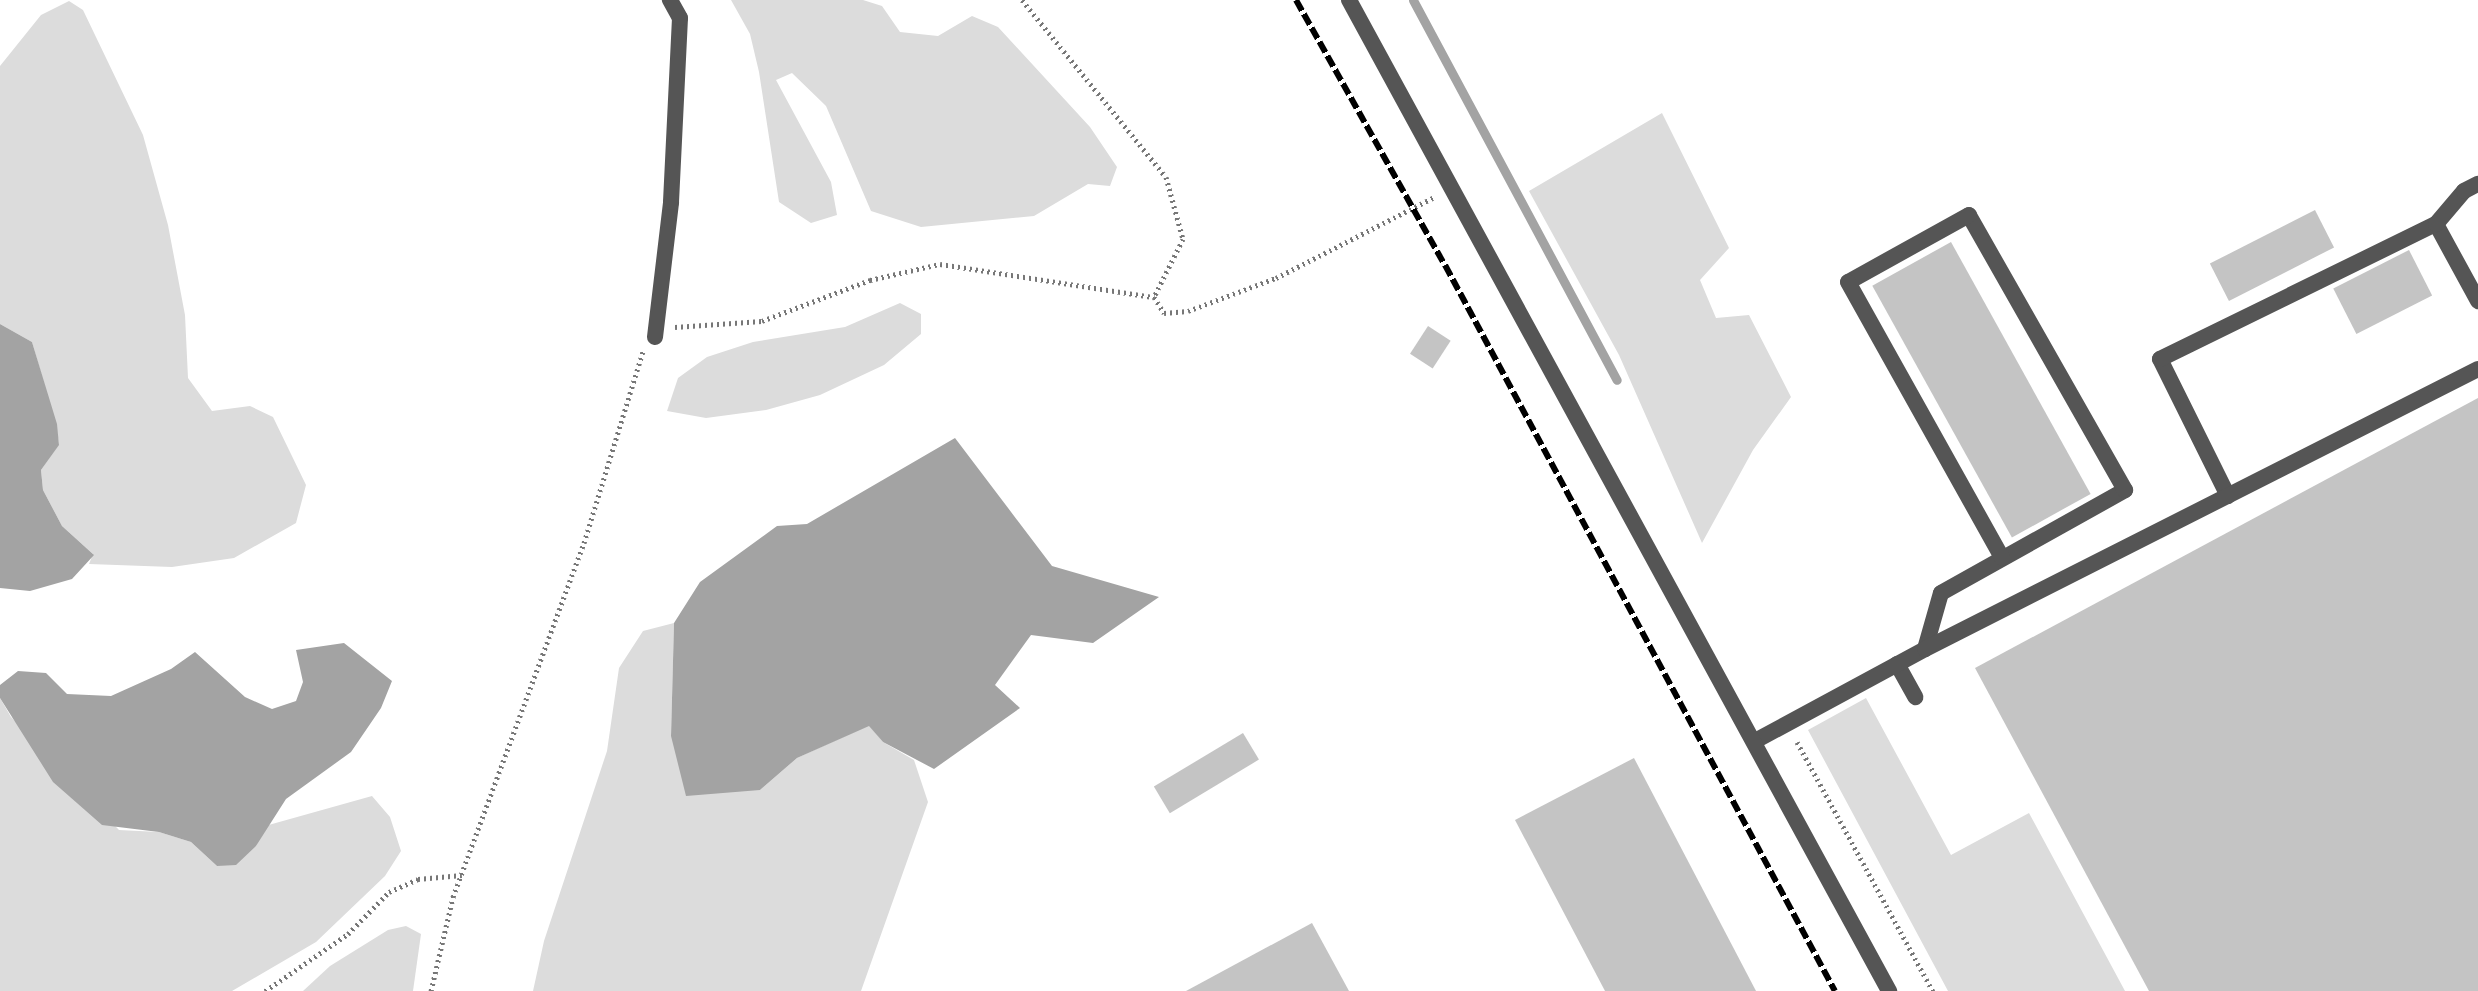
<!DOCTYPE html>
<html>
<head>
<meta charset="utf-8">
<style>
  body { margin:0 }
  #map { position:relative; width:2478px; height:991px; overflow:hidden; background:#fff; font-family:"Alegreya Sans",sans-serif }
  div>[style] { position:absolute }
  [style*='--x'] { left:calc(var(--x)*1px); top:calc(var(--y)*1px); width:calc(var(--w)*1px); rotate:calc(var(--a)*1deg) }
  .green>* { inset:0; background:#dcdcdc }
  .water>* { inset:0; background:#a3a3a3 }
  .stream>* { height:9px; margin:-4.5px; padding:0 4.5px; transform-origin:4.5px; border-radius:4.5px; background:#a3a3a3 }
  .building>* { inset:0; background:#c4c4c4; transform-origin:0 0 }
  .path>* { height:5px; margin-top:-2.5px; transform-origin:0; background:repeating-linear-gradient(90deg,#777 0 2px,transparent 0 6px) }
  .service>* { height:16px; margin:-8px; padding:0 8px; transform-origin:8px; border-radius:8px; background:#555 }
  .minor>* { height:16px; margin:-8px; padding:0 8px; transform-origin:8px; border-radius:8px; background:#555 }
  .rail>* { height:6px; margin-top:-3px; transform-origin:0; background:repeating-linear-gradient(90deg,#000 0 12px,transparent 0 16px) }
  span { translate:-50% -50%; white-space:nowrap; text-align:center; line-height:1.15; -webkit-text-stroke:8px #fff; paint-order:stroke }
</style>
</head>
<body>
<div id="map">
  <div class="green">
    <div style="clip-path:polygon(731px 0,863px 0,882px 6px,900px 32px,938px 36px,972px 16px,998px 27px,1090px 127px,1117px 167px,1110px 186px,1088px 184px,1034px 216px,921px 227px,871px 211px,826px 106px,792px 73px,776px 80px,831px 182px,837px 215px,811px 223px,779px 202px,759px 72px,750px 34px)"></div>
    <div style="clip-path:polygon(69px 1px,83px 10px,143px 135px,168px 225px,185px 315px,188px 378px,212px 411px,250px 406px,273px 417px,306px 485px,296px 523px,234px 558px,172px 567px,89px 564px,93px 554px,62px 526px,43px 490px,41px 470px,59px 444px,56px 424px,32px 342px,0 324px,0 66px,41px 15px)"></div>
    <div style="clip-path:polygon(1662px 113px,1729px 248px,1700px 280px,1716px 318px,1749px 315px,1791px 397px,1753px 450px,1702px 543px,1619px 355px,1529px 191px)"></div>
    <div style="clip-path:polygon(900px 303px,921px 314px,921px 334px,884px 365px,820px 395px,766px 410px,706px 418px,667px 411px,678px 378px,707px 357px,753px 342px,845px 327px)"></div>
    <div style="clip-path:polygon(674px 623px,671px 736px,760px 790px,797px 758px,869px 725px,883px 742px,914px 760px,928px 802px,861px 991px,533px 991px,544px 941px,607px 751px,619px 668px,643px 631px)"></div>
    <div style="clip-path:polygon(0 698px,11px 717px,119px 830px,159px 832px,191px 842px,217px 866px,256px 846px,265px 826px,372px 796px,390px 817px,401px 851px,385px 876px,316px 942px,232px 991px,0 991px)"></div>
    <div style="clip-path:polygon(1866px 698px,1951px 855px,2029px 813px,2125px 991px,1948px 991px,1808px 730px)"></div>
    <div style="clip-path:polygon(406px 926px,421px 934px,413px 991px,303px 991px,330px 966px,388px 930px)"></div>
  </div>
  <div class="water">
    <div style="clip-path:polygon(0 324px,32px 342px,57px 424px,59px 445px,41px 470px,43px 490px,62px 526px,94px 555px,72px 579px,30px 591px,0 588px)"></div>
    <div style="clip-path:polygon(955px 438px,1052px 566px,1159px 597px,1093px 643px,1031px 635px,995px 685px,1020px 708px,934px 769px,883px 742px,869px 726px,797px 758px,760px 790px,686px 796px,671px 736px,674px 623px,700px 582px,777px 526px,807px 524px)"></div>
    <div style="clip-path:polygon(344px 643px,392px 681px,381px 708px,351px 752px,286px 799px,256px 846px,236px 865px,217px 866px,191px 842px,159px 832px,102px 825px,53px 782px,0 698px,0 685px,18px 671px,46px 673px,67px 694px,111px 696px,171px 669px,195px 652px,245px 697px,272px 709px,296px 701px,303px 682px,296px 650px)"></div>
  </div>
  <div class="stream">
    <div style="--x:1413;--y:0;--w:431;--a:61.8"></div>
  </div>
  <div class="building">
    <div style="left:2315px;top:210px;width:42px;height:118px;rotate:63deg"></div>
    <div style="left:1951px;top:242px;width:288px;height:90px;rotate:61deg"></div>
    <div style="left:2409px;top:250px;width:51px;height:85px;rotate:63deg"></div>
    <div style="left:1428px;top:326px;width:27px;height:33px;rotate:33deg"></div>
    <div style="clip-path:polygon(2478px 398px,2478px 991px,2149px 991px,1975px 668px)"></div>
    <div style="left:1243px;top:733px;width:31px;height:104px;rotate:59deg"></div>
    <div style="clip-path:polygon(1634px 758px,1756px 991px,1605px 991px,1515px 820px)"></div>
    <div style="clip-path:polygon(1312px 923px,1349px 991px,1186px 991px)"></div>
  </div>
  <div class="path">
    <div style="--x:1022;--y:0;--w:228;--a:50.9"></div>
    <div style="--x:1166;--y:177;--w:64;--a:74.7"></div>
    <div style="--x:1183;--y:239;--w:65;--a:116.6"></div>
    <div style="--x:675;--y:327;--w:87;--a:-3.9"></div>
    <div style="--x:762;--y:321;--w:116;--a:-20.8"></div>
    <div style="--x:870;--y:280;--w:72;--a:-12.9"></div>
    <div style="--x:940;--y:264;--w:217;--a:8.8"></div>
    <div style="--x:1154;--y:297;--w:19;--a:58"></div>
    <div style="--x:1164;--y:313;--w:24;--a:-5"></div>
    <div style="--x:1188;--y:311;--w:94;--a:-20.6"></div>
    <div style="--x:1276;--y:278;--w:178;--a:-27.1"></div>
    <div style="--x:1797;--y:742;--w:284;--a:61.4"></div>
    <div style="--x:265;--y:991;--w:101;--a:-34.5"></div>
    <div style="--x:348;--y:934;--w:59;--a:-45.7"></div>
    <div style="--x:389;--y:892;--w:32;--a:-24"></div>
    <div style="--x:418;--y:879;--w:44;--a:-5.2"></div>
    <div style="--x:431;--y:991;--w:97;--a:-76.8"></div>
    <div style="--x:453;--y:897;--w:377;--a:-69.7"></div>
    <div style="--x:584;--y:543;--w:201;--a:-72.9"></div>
  </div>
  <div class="service">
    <div style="--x:2436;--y:224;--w:88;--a:61.4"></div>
    <div style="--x:655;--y:337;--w:136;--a:-83.2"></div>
    <div style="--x:671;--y:202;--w:184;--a:-87.2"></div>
    <div style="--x:680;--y:18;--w:21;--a:-119"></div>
    <div style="--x:2228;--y:496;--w:153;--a:-116.4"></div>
    <div style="--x:2160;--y:359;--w:307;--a:-26.1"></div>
    <div style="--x:2436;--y:224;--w:43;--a:-49.7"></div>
    <div style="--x:2464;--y:191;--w:16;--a:-27"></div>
    <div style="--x:1925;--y:649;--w:58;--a:-74.1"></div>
    <div style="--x:1941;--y:593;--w:211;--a:-29.2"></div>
    <div style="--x:2125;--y:490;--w:316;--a:-119.6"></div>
    <div style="--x:1969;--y:215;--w:138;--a:151"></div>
    <div style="--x:1848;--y:282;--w:316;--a:60.8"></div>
    <div style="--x:1897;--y:664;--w:38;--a:61"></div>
    <div style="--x:1755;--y:741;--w:193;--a:-28.4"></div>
    <div style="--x:1925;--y:649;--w:620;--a:-26.85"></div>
  </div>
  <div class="minor">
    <div style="--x:1349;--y:0;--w:1129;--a:61.41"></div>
  </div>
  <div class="rail">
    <div style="--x:1296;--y:0;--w:304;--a:60.7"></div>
    <div style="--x:1445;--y:265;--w:824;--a:61.76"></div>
  </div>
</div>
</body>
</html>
